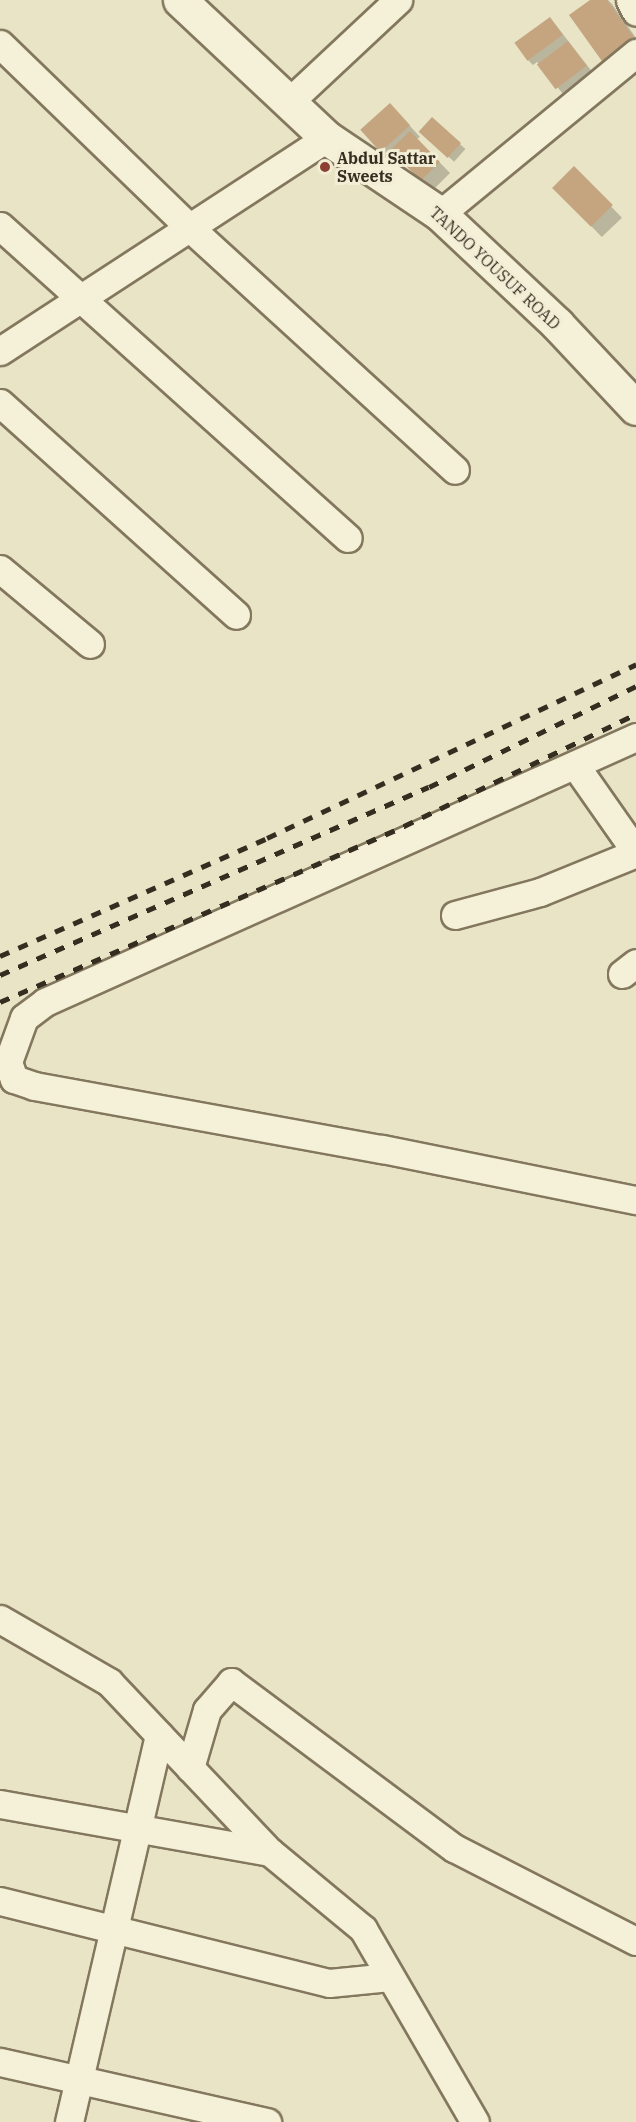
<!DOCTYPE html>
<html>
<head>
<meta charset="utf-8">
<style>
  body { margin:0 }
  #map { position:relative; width:636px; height:2122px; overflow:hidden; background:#e9e4c6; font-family:"IBM Plex Serif",serif }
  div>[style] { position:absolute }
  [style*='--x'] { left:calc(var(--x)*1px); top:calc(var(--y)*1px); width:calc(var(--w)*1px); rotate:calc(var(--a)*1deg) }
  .shadow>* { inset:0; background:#0003; transform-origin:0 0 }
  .building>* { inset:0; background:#c4a580; transform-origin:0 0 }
  .roads { filter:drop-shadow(2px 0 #83775e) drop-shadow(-2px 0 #83775e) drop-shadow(0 2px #83775e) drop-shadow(0 -2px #83775e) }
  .minor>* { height:27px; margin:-13.5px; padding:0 13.5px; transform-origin:13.5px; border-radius:13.5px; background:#f5f1d8 }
  .tertiary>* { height:33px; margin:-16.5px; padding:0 16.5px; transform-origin:16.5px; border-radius:16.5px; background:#f5f1d8 }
  .rail>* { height:4.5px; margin-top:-2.25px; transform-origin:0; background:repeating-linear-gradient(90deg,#352d20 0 10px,transparent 0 20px) }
  .dots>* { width:16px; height:16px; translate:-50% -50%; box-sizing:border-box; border:3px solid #f2edd5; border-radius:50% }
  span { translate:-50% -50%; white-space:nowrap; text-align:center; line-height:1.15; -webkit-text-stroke:6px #f2edd5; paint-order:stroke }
  .poi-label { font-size:16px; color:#352d20; font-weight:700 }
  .left { translate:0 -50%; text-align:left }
  .street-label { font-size:16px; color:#352d20 }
</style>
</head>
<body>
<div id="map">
  <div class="shadow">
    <div style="clip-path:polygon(593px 0,608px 0,612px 4px,636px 38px,636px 59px)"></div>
    <div style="clip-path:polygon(555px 24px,597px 78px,567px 99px,537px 62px,533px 65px,528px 60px)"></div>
    <div style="clip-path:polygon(401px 116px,420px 137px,417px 139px,450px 173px,433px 190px,399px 155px,393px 161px,382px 150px)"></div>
    <div style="left:432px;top:119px;width:45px;height:17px;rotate:42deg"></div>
    <div style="left:574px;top:168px;width:69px;height:28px;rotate:46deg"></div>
  </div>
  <div class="building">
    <div style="clip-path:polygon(590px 0,607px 0,636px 40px,604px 64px,569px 15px)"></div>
    <div style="left:550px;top:17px;width:22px;height:44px;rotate:54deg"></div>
    <div style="left:568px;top:41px;width:31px;height:39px;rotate:53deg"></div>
    <div style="left:390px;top:103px;width:30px;height:40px;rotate:48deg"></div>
    <div style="left:432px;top:117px;width:39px;height:20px;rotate:42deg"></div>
    <div style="left:410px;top:131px;width:43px;height:27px;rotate:46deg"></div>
    <div style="left:574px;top:166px;width:55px;height:31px;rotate:45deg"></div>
  </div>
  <div class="roads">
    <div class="minor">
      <div style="--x:630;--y:0;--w:13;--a:63"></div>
      <div style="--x:0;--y:44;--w:263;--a:44.1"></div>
      <div style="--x:189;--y:227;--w:360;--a:42.4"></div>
      <div style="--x:288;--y:103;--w:151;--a:-43.1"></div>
      <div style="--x:440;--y:214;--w:254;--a:-39.4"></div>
      <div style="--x:0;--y:226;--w:467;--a:41.9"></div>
      <div style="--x:0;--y:351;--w:390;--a:-33.1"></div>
      <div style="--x:0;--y:403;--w:317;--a:41.9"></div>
      <div style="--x:0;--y:569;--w:117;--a:39.8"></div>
      <div style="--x:636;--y:737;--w:648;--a:155.85"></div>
      <div style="--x:45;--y:1002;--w:26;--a:143"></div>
      <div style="--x:24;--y:1018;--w:47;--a:110"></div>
      <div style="--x:8;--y:1062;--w:18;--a:71"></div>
      <div style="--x:14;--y:1079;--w:21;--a:19"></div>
      <div style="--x:34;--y:1086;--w:354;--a:10.3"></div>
      <div style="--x:382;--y:1149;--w:259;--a:11.4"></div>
      <div style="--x:575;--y:765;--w:106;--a:55"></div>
      <div style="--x:455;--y:915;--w:88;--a:-15.1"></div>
      <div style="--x:540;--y:892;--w:104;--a:-22.1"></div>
      <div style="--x:622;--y:974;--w:18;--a:-38"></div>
      <div style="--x:0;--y:1619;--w:126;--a:30"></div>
      <div style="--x:109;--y:1682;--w:234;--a:46.6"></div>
      <div style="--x:190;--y:1768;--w:60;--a:-73.7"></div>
      <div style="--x:207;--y:1710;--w:37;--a:-49"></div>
      <div style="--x:231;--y:1682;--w:278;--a:36.7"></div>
      <div style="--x:454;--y:1848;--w:204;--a:27.1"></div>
      <div style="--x:0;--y:1804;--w:274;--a:10.1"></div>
      <div style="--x:270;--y:1852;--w:121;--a:39.6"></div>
      <div style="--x:363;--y:1929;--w:223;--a:59.9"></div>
      <div style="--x:0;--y:1901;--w:339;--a:14"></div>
      <div style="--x:329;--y:1983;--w:61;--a:-5.6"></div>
      <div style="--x:0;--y:2062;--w:274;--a:12.7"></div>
      <div style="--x:69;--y:2122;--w:397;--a:-76.9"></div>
    </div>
    <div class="tertiary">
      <div style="--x:180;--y:0;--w:202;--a:43.2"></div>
      <div style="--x:327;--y:138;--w:136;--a:33.9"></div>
      <div style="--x:440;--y:214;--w:161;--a:43.2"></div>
      <div style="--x:557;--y:324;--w:115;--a:46.8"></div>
    </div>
  </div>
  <div class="rail">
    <div style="--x:0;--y:956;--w:292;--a:-23.8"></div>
    <div style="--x:267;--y:838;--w:408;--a:-25.2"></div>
    <div style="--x:0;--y:975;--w:468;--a:-23.7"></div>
    <div style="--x:429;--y:787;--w:230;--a:-26"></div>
    <div style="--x:0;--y:1002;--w:441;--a:-23.5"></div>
    <div style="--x:404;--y:826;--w:258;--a:-25.8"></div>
  </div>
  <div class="dots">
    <div style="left:325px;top:167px;background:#8c4034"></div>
  </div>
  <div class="poi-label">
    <span class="left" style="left:337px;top:167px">Abdul Sattar<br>Sweets</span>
  </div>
  <div class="street-label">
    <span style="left:495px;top:268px;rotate:43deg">TANDO YOUSUF ROAD</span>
  </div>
</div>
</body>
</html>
